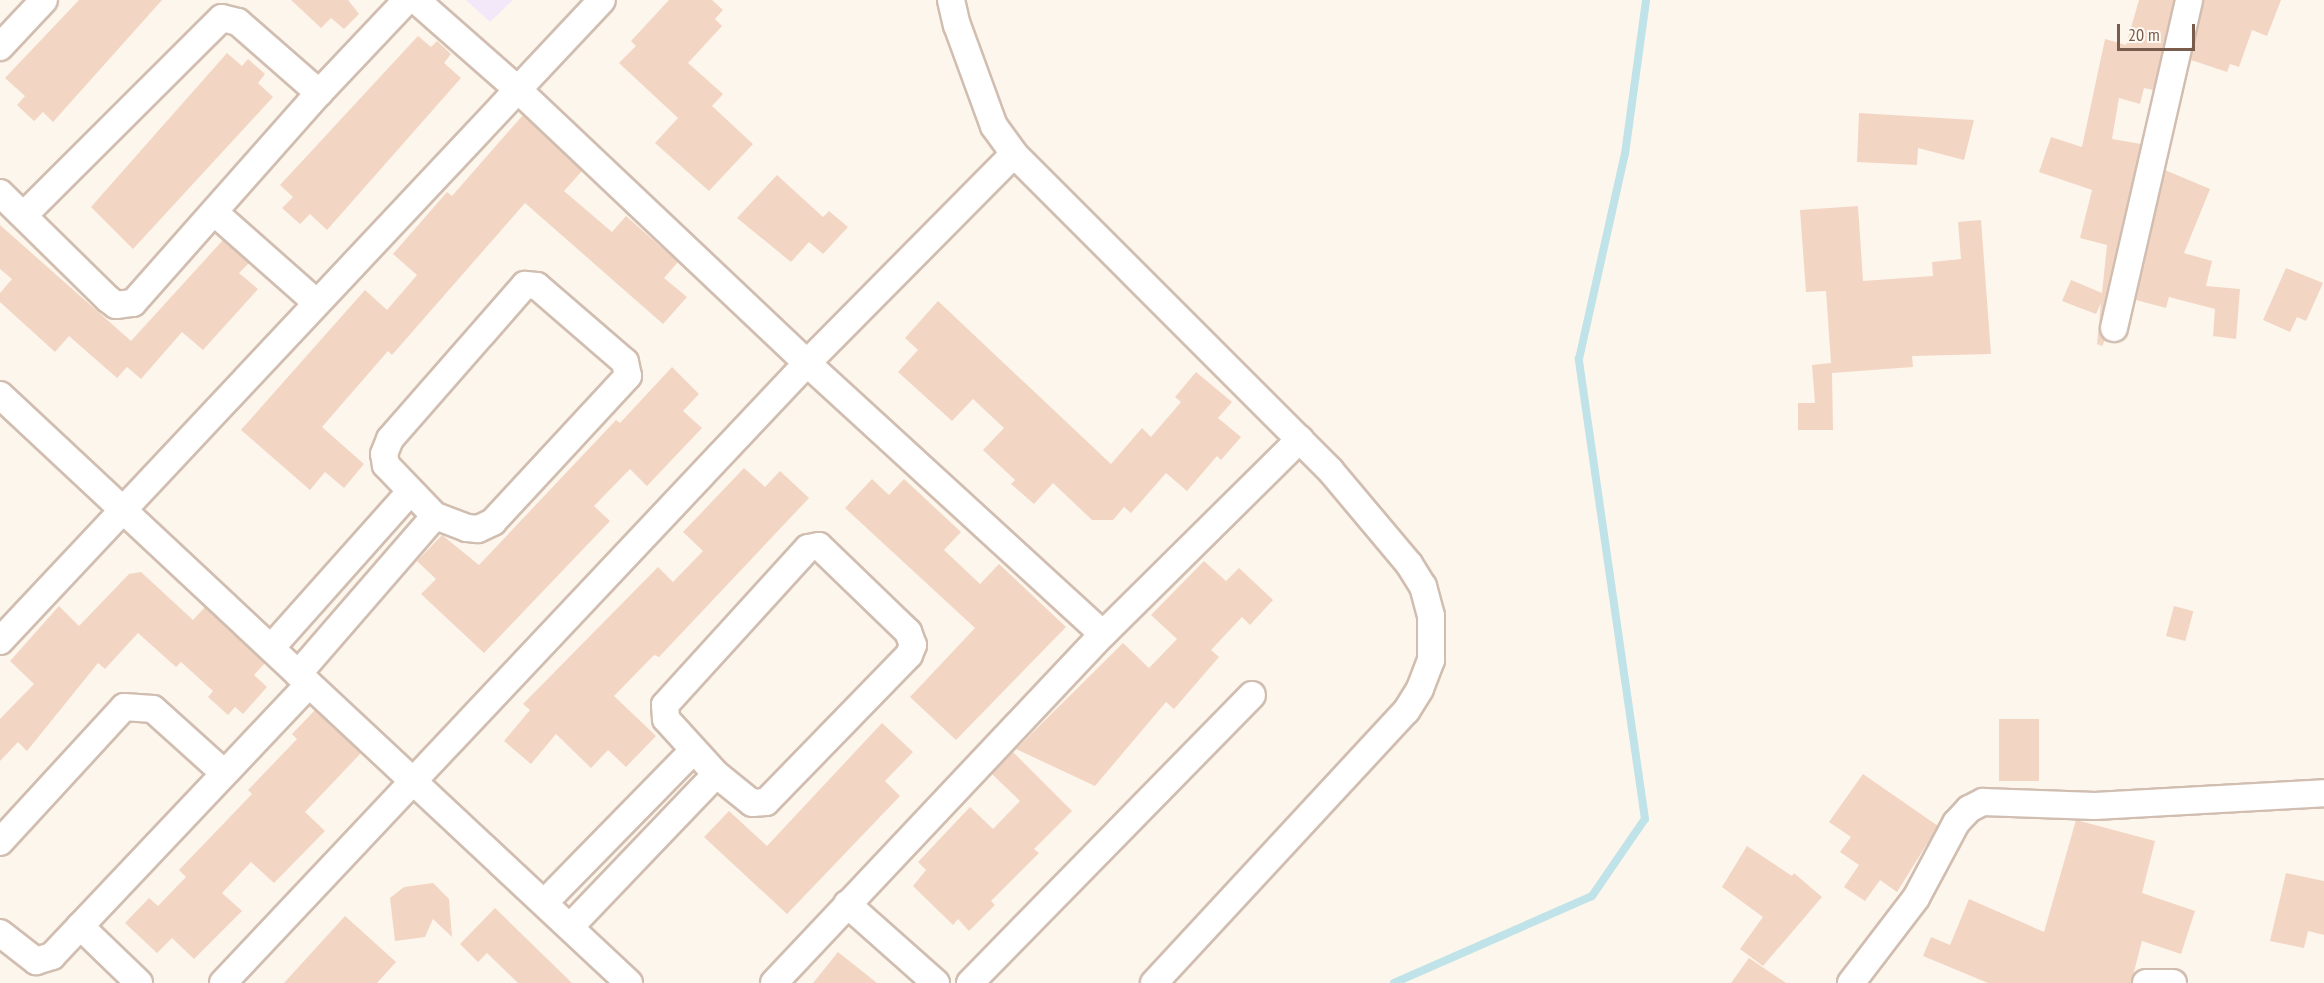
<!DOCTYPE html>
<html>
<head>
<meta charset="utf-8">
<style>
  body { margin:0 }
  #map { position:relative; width:2324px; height:983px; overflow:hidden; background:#fdf6ec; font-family:"PT Sans Narrow",sans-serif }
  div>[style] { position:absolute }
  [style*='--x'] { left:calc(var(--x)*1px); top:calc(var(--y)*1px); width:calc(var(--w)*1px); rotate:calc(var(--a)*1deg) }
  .education>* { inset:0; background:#f3e8fa }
  .stream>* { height:8px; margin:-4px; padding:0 4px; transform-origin:4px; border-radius:4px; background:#bfe3e8 }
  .building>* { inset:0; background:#f3d5c3; transform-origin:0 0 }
  .roads { filter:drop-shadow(2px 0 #d1beb0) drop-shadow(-2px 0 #d1beb0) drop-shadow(0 2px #d1beb0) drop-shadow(0 -2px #d1beb0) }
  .street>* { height:26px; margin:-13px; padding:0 13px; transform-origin:13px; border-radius:13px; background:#fff }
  span { translate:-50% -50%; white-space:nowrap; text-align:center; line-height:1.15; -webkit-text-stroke:5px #fffaf3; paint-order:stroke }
  .scale { position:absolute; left:2117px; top:24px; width:78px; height:27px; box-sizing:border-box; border:3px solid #7a5c4d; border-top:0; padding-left:8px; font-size:18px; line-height:21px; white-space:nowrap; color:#7a5c4d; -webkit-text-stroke:4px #fffaf3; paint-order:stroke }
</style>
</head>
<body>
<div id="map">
  <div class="education">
    <div style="clip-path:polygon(466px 0,513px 0,490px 22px)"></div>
  </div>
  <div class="stream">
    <div style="--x:1394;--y:983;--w:216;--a:-23.7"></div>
    <div style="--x:1592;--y:896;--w:93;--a:-55.5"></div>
    <div style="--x:1645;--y:819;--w:465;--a:-98.2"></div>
    <div style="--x:1579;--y:359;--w:210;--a:-77.4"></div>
    <div style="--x:1625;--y:154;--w:155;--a:-82.2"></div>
  </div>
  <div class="building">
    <div style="clip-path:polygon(79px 0,162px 0,53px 122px,43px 112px,34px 121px,17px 105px,25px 96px,5px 78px)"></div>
    <div style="clip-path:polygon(291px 0,348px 0,359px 14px,344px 29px,331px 18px,321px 28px)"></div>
    <div style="clip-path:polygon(669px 0,712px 0,723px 10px,715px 19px,722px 26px,688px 63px,723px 94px,712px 106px,753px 144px,709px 191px,655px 143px,678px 118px,619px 63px,636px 46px,631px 41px)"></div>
    <div style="clip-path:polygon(2139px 0,2174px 0,2153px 90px,2144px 88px,2140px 104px,2119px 98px,2112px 139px,2141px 144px,2099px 325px,2105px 340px,2102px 346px,2097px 344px,2101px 303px,2096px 314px,2062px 301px,2071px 280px,2102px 293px,2107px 245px,2080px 238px,2092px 190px,2039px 172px,2051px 137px,2082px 147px,2105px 39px,2126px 45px)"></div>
    <div style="clip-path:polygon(2204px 0,2281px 0,2267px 36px,2252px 30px,2239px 67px,2230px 64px,2227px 72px,2191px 60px)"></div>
    <div style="clip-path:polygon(418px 36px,431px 47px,437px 41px,451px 54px,444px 63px,461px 78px,327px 230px,310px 214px,300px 224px,282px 208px,293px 197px,280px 185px)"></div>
    <div style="clip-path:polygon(227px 53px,242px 66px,248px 59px,265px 74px,258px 83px,273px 97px,133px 249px,91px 207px)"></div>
    <div style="clip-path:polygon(1859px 113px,1974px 120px,1964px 160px,1918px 148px,1917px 165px,1857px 162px)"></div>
    <div style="clip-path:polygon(523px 115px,582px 171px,564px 191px,612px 232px,626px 216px,678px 262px,664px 278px,687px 297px,663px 324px,525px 203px,392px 355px,388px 351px,322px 427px,364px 464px,344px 488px,325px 472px,310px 490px,241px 430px,365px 290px,387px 310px,417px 275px,393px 254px,447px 192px,452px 196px)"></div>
    <div style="clip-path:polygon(2165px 170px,2210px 189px,2184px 253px,2212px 261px,2206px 286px,2240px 289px,2236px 339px,2213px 336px,2215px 309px,2169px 297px,2166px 308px,2136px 300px)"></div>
    <div style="clip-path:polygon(777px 175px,823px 217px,829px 211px,848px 227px,823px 254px,809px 242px,791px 262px,737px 218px)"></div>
    <div style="clip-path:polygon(1858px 206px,1863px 281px,1933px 276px,1932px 262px,1961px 259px,1958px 222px,1981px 220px,1991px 354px,1912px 356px,1913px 367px,1832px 373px,1833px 430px,1798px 430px,1798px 403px,1815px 403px,1812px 365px,1831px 363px,1826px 291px,1806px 292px,1800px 210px)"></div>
    <div style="clip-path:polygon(0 225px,131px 341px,223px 240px,249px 263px,239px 273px,258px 289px,203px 350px,182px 332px,141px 379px,127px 367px,117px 378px,69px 336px,55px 352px,0 302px,0 293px,12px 279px,0 269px)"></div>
    <div style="clip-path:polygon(2286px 268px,2323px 283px,2306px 321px,2297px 317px,2290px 332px,2263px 320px)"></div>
    <div style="clip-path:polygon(938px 301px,1111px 464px,1142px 428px,1151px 437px,1181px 402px,1175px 397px,1196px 372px,1232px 402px,1218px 418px,1241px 437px,1221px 460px,1217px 456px,1187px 491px,1166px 473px,1131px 513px,1124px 507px,1113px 520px,1092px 520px,1053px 483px,1034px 504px,1011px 484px,1015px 480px,983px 450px,1004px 428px,973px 399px,952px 421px,898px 372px,918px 350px,905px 338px)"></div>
    <div style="clip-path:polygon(672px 367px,699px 394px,683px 411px,702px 428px,647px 486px,630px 469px,594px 506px,610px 521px,484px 653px,421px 594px,436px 579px,417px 561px,442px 535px,479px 565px,616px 420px,620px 423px)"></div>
    <div style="clip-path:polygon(744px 468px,765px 487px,780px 471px,809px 498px,659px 657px,654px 655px,614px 696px,656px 736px,626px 767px,608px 750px,591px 768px,556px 734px,531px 764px,504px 741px,530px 710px,523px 704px,658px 567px,673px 582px,703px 551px,683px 532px)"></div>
    <div style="clip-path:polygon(872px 479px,889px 495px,904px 479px,961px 532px,944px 550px,980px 584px,999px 564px,1066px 627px,956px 740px,910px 697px,975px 628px,845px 508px)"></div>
    <div style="clip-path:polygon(1204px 561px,1226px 581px,1239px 568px,1273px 600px,1250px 625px,1242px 617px,1211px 650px,1219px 657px,1174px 709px,1166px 702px,1095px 786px,1016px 749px,1123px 643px,1149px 668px,1177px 639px,1151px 615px)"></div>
    <div style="clip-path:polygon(141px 572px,193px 620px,205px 607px,265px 663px,254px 675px,267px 687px,243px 714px,235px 707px,228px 715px,208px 697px,213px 691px,181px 662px,176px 667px,138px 633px,105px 669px,98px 663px,27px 751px,18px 742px,0 761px,0 719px,34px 684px,10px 661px,59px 606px,79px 626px,129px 574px)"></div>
    <div style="left:2174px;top:606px;width:20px;height:31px;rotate:15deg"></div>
    <div style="clip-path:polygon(315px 710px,361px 753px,305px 812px,325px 831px,274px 883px,251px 862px,222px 893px,242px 911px,194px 959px,172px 938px,157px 953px,125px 923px,149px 898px,158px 906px,186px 877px,179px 870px,252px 794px,248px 790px,297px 739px,292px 734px)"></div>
    <div style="left:1999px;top:719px;width:40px;height:62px"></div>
    <div style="clip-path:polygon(882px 723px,913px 752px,885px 781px,900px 796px,787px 914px,704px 837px,729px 811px,767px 846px)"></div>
    <div style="clip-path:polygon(1013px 752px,1072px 811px,1034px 849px,1039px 853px,991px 901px,995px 905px,969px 931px,958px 919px,953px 925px,913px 886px,926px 870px,918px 862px,970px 807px,993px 829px,1020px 801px,992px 774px)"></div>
    <div style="clip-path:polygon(1863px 774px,1938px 826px,1897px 892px,1880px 880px,1865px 901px,1844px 887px,1859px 865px,1840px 852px,1851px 837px,1829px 822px)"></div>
    <div style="clip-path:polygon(2076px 820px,2155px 841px,2142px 893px,2195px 911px,2181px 954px,2142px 941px,2131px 983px,1988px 983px,1923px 956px,1931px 937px,1950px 945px,1969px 899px,2044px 932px)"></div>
    <div style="clip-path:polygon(1747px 846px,1792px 876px,1794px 873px,1822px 897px,1763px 966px,1740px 949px,1763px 917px,1722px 887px)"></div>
    <div style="clip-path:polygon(2286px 873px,2324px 881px,2324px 935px,2308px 931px,2304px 948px,2270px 941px)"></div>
    <div style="clip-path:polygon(433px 883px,449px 899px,452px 937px,433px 919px,425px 937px,395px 941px,390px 898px,404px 887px)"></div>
    <div style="clip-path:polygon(495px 908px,572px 983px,518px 983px,487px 953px,478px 962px,460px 944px)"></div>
    <div style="clip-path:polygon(345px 916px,396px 962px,377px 983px,284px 983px)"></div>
    <div style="clip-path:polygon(838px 952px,877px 983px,813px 983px)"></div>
    <div style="clip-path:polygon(1749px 958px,1786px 983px,1731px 983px)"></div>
  </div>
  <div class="roads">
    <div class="street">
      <div style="--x:951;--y:0;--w:26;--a:77"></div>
      <div style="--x:957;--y:25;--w:108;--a:69.9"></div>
      <div style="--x:994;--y:126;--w:34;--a:54"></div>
      <div style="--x:1014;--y:154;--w:447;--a:45"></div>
      <div style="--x:1330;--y:470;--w:123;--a:50"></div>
      <div style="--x:1409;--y:564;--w:26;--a:58"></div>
      <div style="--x:1423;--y:586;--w:31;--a:75"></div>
      <div style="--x:1431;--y:616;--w:44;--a:90"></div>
      <div style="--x:1431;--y:660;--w:31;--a:111"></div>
      <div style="--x:1420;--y:689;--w:26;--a:122"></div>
      <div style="--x:1406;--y:711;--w:371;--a:132.8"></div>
      <div style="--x:0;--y:47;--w:64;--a:-46.9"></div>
      <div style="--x:1014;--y:154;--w:294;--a:134.7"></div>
      <div style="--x:807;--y:363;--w:401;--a:42.5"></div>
      <div style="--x:0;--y:193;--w:151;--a:44.5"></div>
      <div style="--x:108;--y:299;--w:10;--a:37"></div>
      <div style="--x:116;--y:305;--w:17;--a:-7"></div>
      <div style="--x:133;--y:303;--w:281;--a:-48.5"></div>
      <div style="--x:319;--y:93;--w:128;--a:-46.6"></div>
      <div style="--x:214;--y:212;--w:137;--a:41.5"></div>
      <div style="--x:24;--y:215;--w:279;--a:-44.9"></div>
      <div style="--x:222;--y:18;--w:16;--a:14"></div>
      <div style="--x:238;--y:22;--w:108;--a:41.2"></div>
      <div style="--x:525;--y:285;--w:12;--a:5"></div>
      <div style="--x:537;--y:286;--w:116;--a:40.8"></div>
      <div style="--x:625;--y:362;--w:14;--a:78"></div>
      <div style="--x:628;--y:376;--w:199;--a:132.8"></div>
      <div style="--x:493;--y:522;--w:17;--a:155"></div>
      <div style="--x:478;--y:529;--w:11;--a:-175"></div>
      <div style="--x:467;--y:528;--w:34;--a:-159"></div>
      <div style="--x:435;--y:516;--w:71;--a:-133.9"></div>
      <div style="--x:386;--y:465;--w:11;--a:-100"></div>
      <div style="--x:384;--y:454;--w:16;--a:-68"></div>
      <div style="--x:390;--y:439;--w:205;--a:-48.8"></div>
      <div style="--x:2114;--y:328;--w:336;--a:-77.1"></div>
      <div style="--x:0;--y:395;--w:861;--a:43.07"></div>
      <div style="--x:819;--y:546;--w:124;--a:44"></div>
      <div style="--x:908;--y:632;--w:14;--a:69"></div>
      <div style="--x:913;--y:645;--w:11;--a:112"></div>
      <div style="--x:909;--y:655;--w:205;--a:134.2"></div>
      <div style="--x:766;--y:802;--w:14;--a:176"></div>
      <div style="--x:752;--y:803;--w:46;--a:-141.1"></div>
      <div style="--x:716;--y:774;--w:74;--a:-132.3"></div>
      <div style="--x:666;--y:719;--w:14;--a:-94"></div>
      <div style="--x:665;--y:705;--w:212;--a:-47.7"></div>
      <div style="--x:808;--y:548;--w:11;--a:-10"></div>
      <div style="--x:0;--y:641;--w:879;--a:-46.8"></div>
      <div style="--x:271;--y:648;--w:208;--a:-48.3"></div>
      <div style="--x:298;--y:674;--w:209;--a:-49.1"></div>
      <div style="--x:0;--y:842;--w:183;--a:-47.4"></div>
      <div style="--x:124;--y:707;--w:29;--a:4"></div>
      <div style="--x:153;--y:709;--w:96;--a:42"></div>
      <div style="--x:544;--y:903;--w:214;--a:-45.6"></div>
      <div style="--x:847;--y:904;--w:119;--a:41.6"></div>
      <div style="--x:80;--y:926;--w:82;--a:44"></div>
      <div style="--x:570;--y:927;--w:211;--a:-46.3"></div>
      <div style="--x:0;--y:933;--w:46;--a:37.9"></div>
      <div style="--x:36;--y:961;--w:17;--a:-17"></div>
      <div style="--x:52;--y:956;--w:374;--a:-46.6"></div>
      <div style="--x:223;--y:983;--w:852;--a:-46.71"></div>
      <div style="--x:807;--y:363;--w:399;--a:-136.6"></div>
      <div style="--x:517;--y:89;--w:135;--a:-138.6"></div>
      <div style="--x:774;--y:983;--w:480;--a:-46.7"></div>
      <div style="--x:1103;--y:634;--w:277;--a:-44.7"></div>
      <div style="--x:970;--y:983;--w:403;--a:-45.6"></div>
      <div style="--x:1851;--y:983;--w:107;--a:-52.6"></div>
      <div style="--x:1916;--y:898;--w:85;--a:-61.9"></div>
      <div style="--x:1956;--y:823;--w:19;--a:-47"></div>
      <div style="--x:1969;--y:809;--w:16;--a:-27"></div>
      <div style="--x:1983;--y:802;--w:112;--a:2"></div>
      <div style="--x:2095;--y:806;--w:229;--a:-3.2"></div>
      <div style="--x:2146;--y:983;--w:27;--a:0"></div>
    </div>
  </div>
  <div class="scale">20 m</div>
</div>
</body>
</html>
